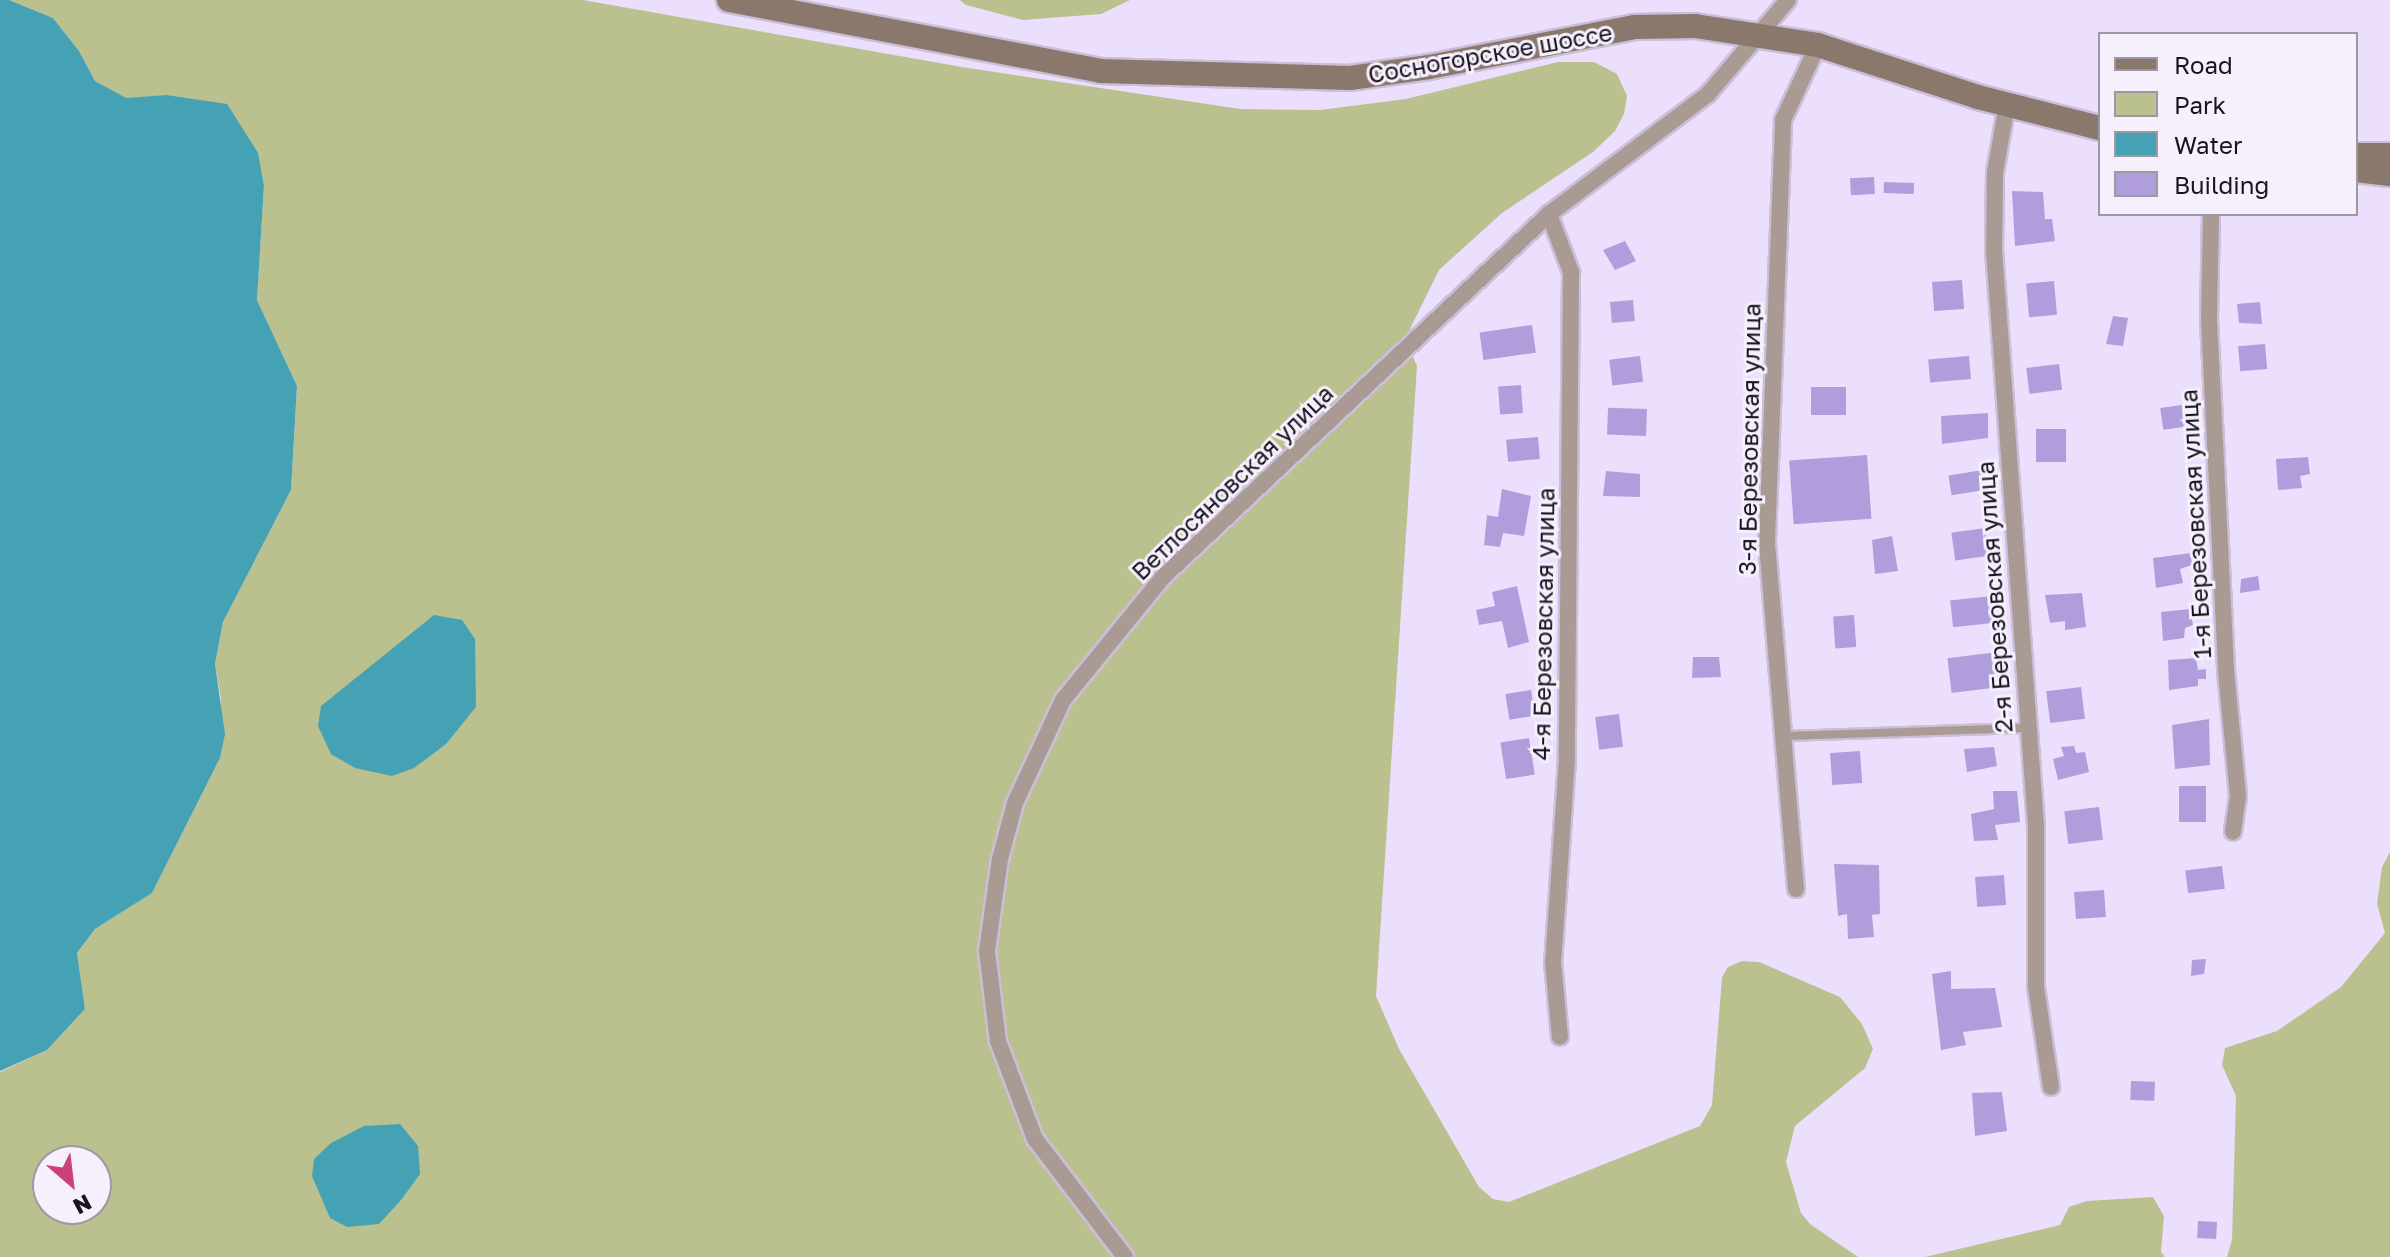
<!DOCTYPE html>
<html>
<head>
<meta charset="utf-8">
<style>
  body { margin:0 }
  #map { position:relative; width:2390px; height:1257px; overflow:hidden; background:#ecdffd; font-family:"Golos Text",sans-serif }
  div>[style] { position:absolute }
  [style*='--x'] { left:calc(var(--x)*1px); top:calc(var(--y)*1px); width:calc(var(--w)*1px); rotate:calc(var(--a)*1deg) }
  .green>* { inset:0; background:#bac18e }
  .water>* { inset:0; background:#44a2b4 }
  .building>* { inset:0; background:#b09ddc; transform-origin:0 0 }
  .roads { filter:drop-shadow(2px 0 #cabed9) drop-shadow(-2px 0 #cabed9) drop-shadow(0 2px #cabed9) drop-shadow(0 -2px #cabed9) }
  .lane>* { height:8px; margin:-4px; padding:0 4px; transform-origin:4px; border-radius:4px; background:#a99b94 }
  .street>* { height:16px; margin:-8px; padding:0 8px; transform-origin:8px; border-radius:8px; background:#a99b94 }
  .secondary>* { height:24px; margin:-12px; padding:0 12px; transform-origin:12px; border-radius:12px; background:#8b786d }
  span { translate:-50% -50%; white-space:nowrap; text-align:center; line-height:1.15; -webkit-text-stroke:6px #f5f0fc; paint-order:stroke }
  .street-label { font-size:24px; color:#18131e }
  .legend { position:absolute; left:2098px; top:32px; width:260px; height:184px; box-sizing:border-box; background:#f5f0fc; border:2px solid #9d98a3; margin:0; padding:10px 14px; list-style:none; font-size:24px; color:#18131e }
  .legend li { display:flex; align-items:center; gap:16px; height:40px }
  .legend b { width:40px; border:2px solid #9d98a3 }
  .north { position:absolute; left:32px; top:1145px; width:80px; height:80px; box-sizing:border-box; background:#f5f0fc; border:2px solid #9d98a3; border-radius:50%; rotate:152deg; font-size:22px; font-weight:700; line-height:32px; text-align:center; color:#18131e }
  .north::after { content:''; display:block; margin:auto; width:28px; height:36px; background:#cb4178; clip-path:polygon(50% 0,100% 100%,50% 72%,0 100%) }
</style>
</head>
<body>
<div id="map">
  <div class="green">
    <div style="clip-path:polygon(evenodd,9px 0,583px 0,962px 67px,1240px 109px,1320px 110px,1406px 99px,1558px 62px,1594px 62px,1617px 74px,1627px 96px,1624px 114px,1615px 131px,1593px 152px,1502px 213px,1439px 270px,1405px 339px,1417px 366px,1376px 996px,1399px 1049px,1479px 1187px,1493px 1199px,1509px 1202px,1700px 1126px,1712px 1105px,1722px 977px,1728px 967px,1742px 961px,1759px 962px,1840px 997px,1862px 1024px,1873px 1049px,1865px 1068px,1795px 1126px,1786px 1162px,1801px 1213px,1810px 1224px,1858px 1257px,0 1257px,0 1072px,47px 1050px,85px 1009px,77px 953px,95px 929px,152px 893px,220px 758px,221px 699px,215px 664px,223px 622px,291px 490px,297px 386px,257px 300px,264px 186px,166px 95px,126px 99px,95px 81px,79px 51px,53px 18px,9px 0,48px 1161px,96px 1161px,96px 1209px,48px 1209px,48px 1161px)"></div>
    <div style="clip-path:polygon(960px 0,1130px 0,1101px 14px,1023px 20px,966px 5px)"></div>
    <div style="clip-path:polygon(2390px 852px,2390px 1257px,2227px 1257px,2232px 1240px,2236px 1096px,2222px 1065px,2225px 1048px,2277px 1031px,2341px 987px,2385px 933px,2377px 904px,2382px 867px)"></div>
    <div style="clip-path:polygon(2153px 1197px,2164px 1216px,2161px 1252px,2165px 1257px,1925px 1257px,2060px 1225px,2069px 1207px,2087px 1201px)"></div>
  </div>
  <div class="water">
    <div style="clip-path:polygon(0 0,9px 0,53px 18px,79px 51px,95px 81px,126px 98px,166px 95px,227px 104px,258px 153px,264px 186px,257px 300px,297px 386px,291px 490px,223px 622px,215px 664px,225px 734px,220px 758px,152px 893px,95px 929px,77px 953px,85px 1009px,47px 1050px,0 1071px)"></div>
    <div style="clip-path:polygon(434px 615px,462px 620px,475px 639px,476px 707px,446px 744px,414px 768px,392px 776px,355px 768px,331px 754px,318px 726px,321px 706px)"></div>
    <div style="clip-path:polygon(400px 1124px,418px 1146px,420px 1174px,401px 1200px,379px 1224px,347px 1227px,330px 1218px,312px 1176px,314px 1159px,331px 1143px,364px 1126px)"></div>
  </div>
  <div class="building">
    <div style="left:1874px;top:177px;width:17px;height:24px;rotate:87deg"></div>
    <div style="left:1884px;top:182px;width:30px;height:11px;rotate:2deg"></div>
    <div style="clip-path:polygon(2012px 191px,2043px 192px,2045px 219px,2052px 219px,2055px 241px,2015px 246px)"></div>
    <div style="clip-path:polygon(1625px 241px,1636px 261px,1615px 270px,1603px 250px)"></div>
    <div style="left:1962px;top:280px;width:29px;height:30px;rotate:86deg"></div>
    <div style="left:2054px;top:281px;width:34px;height:28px;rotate:85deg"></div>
    <div style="left:1633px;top:300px;width:21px;height:23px;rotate:85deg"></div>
    <div style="clip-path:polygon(2260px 302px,2262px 324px,2239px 323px,2237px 304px)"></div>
    <div style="clip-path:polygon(2113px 316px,2128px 318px,2123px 346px,2106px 344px)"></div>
    <div style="left:1532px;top:325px;width:28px;height:53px;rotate:82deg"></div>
    <div style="left:2265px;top:344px;width:25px;height:27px;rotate:85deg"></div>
    <div style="left:1640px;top:356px;width:26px;height:31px;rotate:83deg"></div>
    <div style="left:1969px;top:356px;width:23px;height:41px;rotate:85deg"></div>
    <div style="left:2059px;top:364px;width:26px;height:33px;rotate:83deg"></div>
    <div style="left:1521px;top:385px;width:28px;height:23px;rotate:86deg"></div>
    <div style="left:1846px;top:387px;width:28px;height:35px;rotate:90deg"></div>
    <div style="left:2182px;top:405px;width:22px;height:22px;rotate:82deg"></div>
    <div style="left:1647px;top:409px;width:27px;height:39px;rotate:92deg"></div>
    <div style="clip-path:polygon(1988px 413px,1988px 438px,1942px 444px,1941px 416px)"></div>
    <div style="left:2066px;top:429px;width:33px;height:30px;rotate:90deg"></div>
    <div style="left:1538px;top:437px;width:22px;height:32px;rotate:85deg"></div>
    <div style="left:1867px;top:455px;width:64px;height:78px;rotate:86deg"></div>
    <div style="clip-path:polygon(2308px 457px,2310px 474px,2300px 476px,2302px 488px,2278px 490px,2276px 459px)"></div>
    <div style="left:1983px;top:470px;width:20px;height:35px;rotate:81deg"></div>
    <div style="clip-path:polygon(1606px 471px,1640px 474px,1640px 497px,1603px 496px)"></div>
    <div style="clip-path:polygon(1502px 489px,1531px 496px,1524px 536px,1503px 533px,1500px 547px,1484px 545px,1487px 515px,1498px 517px)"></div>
    <div style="left:1985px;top:528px;width:28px;height:34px;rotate:82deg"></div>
    <div style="clip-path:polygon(1892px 536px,1898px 571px,1875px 574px,1872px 540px)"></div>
    <div style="clip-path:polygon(2191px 553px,2192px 565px,2180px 569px,2183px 583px,2156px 588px,2153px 558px)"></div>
    <div style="clip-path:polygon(2258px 576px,2260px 590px,2240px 593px,2241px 579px)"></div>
    <div style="clip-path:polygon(1517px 586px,1529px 642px,1508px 648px,1502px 621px,1479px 625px,1476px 610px,1495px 606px,1492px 592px)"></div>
    <div style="clip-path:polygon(2082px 593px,2086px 627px,2065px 630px,2065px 621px,2050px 623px,2045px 595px)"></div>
    <div style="left:1992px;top:596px;width:27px;height:42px;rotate:84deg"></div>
    <div style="clip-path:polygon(2190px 609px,2193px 625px,2185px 628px,2184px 638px,2163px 641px,2161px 612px)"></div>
    <div style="left:1854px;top:615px;width:32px;height:21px;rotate:86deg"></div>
    <div style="left:1998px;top:652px;width:35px;height:51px;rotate:83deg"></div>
    <div style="clip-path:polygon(1693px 657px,1719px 657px,1721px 677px,1692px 678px)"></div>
    <div style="clip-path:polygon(2196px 658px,2198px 670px,2206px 669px,2206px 679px,2198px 679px,2198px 686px,2169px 690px,2168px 660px)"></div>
    <div style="left:2081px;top:687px;width:32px;height:35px;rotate:83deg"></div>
    <div style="left:1531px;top:690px;width:26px;height:26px;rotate:81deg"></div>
    <div style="left:1619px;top:714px;width:33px;height:24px;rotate:83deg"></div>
    <div style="clip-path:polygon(2209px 719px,2210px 765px,2175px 769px,2172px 725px)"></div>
    <div style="left:1529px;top:738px;width:37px;height:29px;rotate:81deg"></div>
    <div style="clip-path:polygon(2074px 746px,2076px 753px,2085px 752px,2089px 772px,2058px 780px,2053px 759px,2064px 756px,2061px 747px)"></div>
    <div style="clip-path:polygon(1994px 747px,1997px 766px,1967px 772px,1964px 749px)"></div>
    <div style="left:1860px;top:751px;width:32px;height:30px;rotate:86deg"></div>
    <div style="left:2179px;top:786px;width:27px;height:36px"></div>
    <div style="clip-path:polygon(1993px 791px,2017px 791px,2020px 822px,1995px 825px,1998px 840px,1974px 841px,1971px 814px,1994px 809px)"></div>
    <div style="left:2099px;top:807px;width:33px;height:35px;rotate:83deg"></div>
    <div style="clip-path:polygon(1834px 864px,1879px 865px,1880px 914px,1872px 915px,1874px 937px,1848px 939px,1847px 914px,1838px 916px)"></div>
    <div style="left:2222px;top:866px;width:23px;height:37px;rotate:83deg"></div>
    <div style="left:2004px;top:875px;width:30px;height:29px;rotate:86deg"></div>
    <div style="left:2104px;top:890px;width:27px;height:30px;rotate:86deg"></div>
    <div style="clip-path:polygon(2206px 959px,2204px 974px,2191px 976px,2192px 960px)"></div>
    <div style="clip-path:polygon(1951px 971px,1951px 989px,1995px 988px,2002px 1027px,1963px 1032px,1966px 1045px,1941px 1050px,1932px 974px)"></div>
    <div style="left:2131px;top:1081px;width:24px;height:19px;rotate:2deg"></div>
    <div style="clip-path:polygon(2002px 1092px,2007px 1131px,1975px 1136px,1972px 1093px)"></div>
    <div style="left:2198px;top:1221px;width:19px;height:17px;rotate:3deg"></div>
  </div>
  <div class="roads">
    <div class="lane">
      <div style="--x:1783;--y:736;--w:244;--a:-1.9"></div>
    </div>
    <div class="street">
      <div style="--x:2007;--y:104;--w:70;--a:99.9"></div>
      <div style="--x:1995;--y:173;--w:77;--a:90.7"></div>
      <div style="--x:1994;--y:250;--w:578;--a:85.83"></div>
      <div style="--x:2036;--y:826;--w:161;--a:90"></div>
      <div style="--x:2036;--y:987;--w:101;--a:81.5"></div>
      <div style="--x:1549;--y:214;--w:62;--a:69.2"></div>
      <div style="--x:1571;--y:272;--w:487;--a:90.5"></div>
      <div style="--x:1567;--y:759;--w:203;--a:93.9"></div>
      <div style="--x:1553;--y:962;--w:75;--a:84.7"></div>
      <div style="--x:2211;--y:214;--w:106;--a:91.1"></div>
      <div style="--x:2209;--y:320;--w:351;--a:87.2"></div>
      <div style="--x:2226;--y:671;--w:126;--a:84.5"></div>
      <div style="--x:2238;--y:796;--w:36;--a:98"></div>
      <div style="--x:1796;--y:889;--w:350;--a:-94.8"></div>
      <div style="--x:1767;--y:540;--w:420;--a:-87.8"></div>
      <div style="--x:1783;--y:120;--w:83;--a:-65"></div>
      <div style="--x:1125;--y:1257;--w:148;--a:-127.3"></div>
      <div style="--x:1035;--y:1139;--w:105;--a:-110.7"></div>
      <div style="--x:998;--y:1041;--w:91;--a:-97"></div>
      <div style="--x:987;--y:951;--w:93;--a:-82"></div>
      <div style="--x:1000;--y:859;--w:58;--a:-75"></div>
      <div style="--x:1015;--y:803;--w:114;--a:-65"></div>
      <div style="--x:1063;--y:700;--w:157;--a:-50.9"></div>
      <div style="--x:1162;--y:578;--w:531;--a:-43.25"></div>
      <div style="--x:1549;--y:214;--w:199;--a:-37"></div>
      <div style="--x:1708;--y:94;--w:123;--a:-49.6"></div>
    </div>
    <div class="secondary">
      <div style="--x:729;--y:0;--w:378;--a:10.8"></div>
      <div style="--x:1100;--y:71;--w:250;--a:1.6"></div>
      <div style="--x:1350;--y:78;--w:80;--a:-7.9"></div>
      <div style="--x:1429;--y:67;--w:209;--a:-11"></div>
      <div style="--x:1634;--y:27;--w:61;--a:-0.9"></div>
      <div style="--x:1695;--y:26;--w:124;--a:8.8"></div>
      <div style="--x:1818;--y:45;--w:168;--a:18"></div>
      <div style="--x:1978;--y:97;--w:126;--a:14.3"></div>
      <div style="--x:2356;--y:155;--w:34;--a:0"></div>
      <div style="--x:2356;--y:170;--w:34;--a:7"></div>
    </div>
  </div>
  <div class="street-label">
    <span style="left:1490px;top:53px;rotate:-10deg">Сосногорское шоссе</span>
    <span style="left:1749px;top:439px;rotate:-89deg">3-я Березовская улица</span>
    <span style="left:1232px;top:482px;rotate:-44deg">Ветлосяновская улица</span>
    <span style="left:2195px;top:524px;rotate:-93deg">1-я Березовская улица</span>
    <span style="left:1994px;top:597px;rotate:-94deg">2-я Березовская улица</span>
    <span style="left:1543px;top:624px;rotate:-89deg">4-я Березовская улица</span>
  </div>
  <ul class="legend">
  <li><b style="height:10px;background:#8b786d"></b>Road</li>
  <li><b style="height:22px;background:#bac18e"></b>Park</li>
  <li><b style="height:22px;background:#44a2b4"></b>Water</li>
  <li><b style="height:22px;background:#b09ddc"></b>Building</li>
  </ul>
  <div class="north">N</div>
</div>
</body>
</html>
